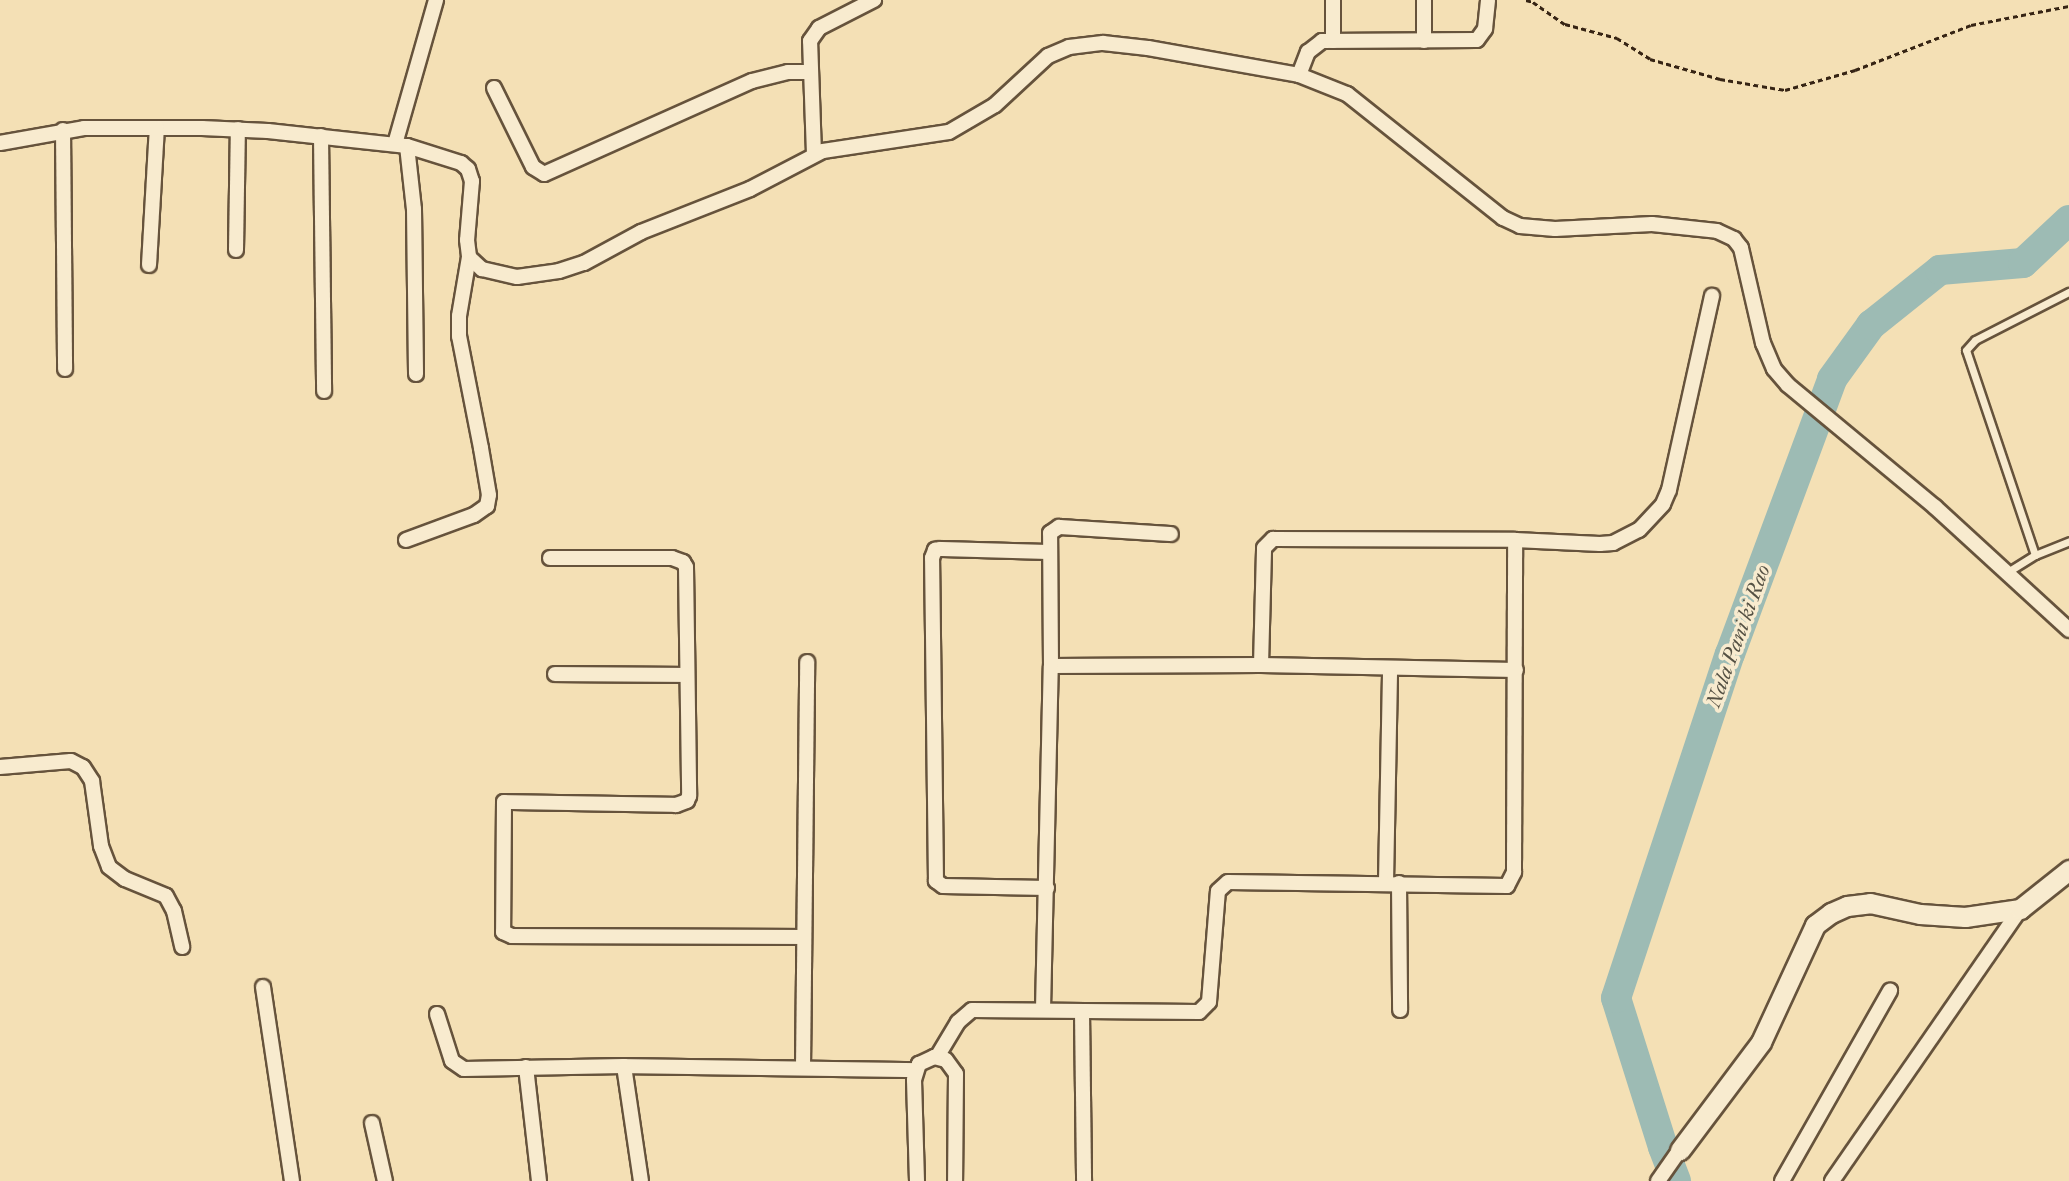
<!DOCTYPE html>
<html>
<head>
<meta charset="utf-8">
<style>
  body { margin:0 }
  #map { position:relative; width:2069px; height:1181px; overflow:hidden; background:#f4e0b5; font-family:"IM FELL French Canon",serif }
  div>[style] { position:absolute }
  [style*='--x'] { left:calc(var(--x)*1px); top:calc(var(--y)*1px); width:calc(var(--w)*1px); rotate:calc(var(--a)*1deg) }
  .river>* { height:30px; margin:-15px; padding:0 15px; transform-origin:15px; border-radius:15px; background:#9dbbb4 }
  .path>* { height:2.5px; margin-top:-1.25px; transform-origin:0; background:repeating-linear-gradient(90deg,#362414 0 5px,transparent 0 8.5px) }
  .roads { filter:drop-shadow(2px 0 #66533c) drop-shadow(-2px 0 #66533c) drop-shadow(0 2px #66533c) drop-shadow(0 -2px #66533c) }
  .lane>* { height:7px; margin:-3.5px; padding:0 3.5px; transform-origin:3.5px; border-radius:3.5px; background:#f8ebcf }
  .street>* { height:14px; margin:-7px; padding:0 7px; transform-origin:7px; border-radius:7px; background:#f8ebcf }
  .secondary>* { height:19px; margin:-9.5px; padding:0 9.5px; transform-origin:9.5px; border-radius:9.5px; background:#f8ebcf }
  span { translate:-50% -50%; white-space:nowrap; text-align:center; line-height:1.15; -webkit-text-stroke:7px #f8ebcf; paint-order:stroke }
  .water-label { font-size:21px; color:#555144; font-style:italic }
</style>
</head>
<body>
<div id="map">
  <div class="river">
    <div style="--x:1676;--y:1181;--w:36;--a:-111"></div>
    <div style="--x:1663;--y:1147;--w:156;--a:-107.5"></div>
    <div style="--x:1616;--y:998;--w:362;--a:-71.7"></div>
    <div style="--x:1730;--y:654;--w:293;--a:-69.6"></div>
    <div style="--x:1832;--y:379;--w:67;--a:-54.2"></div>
    <div style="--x:1871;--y:325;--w:88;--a:-38.6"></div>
    <div style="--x:1940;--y:270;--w:83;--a:-4.8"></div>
    <div style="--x:2023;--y:263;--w:63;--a:-43.1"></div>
  </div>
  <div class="path">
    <div style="--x:1526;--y:0;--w:7;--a:16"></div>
    <div style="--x:1533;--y:2;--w:39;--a:35"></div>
    <div style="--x:1565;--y:24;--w:54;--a:15.1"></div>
    <div style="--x:1617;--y:38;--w:39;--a:32"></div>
    <div style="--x:1650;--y:59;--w:73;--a:15.9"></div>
    <div style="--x:1720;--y:79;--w:66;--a:9.6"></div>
    <div style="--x:1785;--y:90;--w:73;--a:-15.9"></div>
    <div style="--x:1855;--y:70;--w:124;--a:-21.2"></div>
    <div style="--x:1971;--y:25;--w:100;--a:-11"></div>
  </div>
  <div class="roads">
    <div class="lane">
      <div style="--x:2035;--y:555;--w:216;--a:-108.6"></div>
      <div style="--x:1966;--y:350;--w:13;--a:-48"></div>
      <div style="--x:1975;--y:340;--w:106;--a:-27.1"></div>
      <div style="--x:2006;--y:573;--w:34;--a:-32"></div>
      <div style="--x:2035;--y:555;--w:37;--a:-22"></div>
    </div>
    <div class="street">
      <div style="--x:1333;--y:0;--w:41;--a:90"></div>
      <div style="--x:1424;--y:41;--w:41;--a:-90"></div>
      <div style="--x:1299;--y:75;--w:25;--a:-69"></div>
      <div style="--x:1308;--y:52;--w:18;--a:-38"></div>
      <div style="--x:1322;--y:41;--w:155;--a:-0.4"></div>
      <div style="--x:1477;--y:40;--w:14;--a:-54"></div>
      <div style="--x:1485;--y:29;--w:29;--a:-84"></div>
      <div style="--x:494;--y:88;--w:88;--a:63.7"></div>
      <div style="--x:533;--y:167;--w:13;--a:32"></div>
      <div style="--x:544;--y:174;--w:228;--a:-24.1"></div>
      <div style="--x:752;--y:81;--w:37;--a:-14"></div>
      <div style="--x:788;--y:72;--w:22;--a:0"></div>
      <div style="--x:63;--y:130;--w:239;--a:89.5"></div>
      <div style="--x:321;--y:136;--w:255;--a:89.3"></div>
      <div style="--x:0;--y:143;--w:85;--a:-10.1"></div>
      <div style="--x:84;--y:128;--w:118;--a:0"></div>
      <div style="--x:202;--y:128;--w:66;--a:2.6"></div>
      <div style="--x:268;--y:131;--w:140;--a:6.2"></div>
      <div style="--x:407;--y:146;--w:57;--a:17.5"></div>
      <div style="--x:461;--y:163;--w:9;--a:41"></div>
      <div style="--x:468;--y:169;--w:13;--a:72"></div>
      <div style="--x:472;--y:181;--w:59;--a:94.8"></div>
      <div style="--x:467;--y:240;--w:17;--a:83"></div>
      <div style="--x:469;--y:257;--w:18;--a:43"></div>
      <div style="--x:482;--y:269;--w:36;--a:13"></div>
      <div style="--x:517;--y:277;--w:42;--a:-8.1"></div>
      <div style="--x:559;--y:271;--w:26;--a:-18"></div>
      <div style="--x:584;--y:263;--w:65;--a:-28.5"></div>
      <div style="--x:641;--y:232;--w:117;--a:-21.5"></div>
      <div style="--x:750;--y:189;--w:82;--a:-27.5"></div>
      <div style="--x:823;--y:151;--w:127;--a:-8.6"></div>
      <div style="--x:949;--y:132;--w:53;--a:-30.4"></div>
      <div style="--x:995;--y:105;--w:72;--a:-42.8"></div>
      <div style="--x:1048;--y:56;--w:23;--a:-23"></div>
      <div style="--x:1069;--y:47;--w:34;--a:-7"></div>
      <div style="--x:1103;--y:43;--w:45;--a:6.3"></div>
      <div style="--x:1148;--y:48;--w:153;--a:10.1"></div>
      <div style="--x:1299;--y:75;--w:52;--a:21.6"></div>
      <div style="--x:1347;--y:94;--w:199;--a:38.5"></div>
      <div style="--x:1503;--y:218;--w:19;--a:25"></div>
      <div style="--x:1520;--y:226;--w:35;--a:5"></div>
      <div style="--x:1555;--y:229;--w:97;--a:-3"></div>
      <div style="--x:1652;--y:224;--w:65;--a:6.1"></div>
      <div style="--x:1717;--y:231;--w:19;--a:25"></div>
      <div style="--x:1734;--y:239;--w:11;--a:52"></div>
      <div style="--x:1741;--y:248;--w:98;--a:77"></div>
      <div style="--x:1763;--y:343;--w:28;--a:67"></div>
      <div style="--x:1774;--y:369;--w:21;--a:49"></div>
      <div style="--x:1788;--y:385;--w:191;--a:39.7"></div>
      <div style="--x:1935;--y:507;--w:182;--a:42.5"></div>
      <div style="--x:395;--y:144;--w:150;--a:-74.1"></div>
      <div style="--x:407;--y:146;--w:63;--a:83.7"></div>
      <div style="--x:414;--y:209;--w:165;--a:89.3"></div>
      <div style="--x:814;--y:154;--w:113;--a:-92"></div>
      <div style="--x:810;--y:41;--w:16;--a:-55"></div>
      <div style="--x:819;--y:28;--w:62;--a:-27"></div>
      <div style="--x:236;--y:250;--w:121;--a:-89.1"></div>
      <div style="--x:149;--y:265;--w:137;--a:-86.7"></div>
      <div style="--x:406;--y:540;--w:72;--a:-20.2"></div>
      <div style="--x:474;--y:515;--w:16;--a:-35"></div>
      <div style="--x:487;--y:506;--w:11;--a:-80"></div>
      <div style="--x:489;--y:495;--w:48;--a:-99.7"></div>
      <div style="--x:481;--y:448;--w:114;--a:-101.1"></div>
      <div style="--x:459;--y:336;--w:20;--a:-90"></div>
      <div style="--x:459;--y:316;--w:60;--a:-80.4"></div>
      <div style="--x:550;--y:558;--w:122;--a:0"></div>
      <div style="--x:672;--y:558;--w:12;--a:20"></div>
      <div style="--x:683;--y:562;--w:6;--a:59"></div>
      <div style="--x:686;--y:567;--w:229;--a:89.2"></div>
      <div style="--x:689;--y:796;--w:5;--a:112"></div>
      <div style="--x:687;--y:801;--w:12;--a:160"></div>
      <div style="--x:676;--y:805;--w:172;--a:-179"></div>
      <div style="--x:504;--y:802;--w:130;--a:90.4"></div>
      <div style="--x:503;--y:932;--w:10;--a:24"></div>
      <div style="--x:512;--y:936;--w:292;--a:0.2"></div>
      <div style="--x:1261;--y:665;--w:117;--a:-88.5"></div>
      <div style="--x:1264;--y:548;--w:13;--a:-45"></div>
      <div style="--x:1273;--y:539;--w:242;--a:0.2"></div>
      <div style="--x:1515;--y:540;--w:85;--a:2.7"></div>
      <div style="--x:1600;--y:544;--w:13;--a:-4"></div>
      <div style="--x:1613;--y:543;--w:29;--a:-27"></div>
      <div style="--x:1639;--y:530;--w:35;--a:-47"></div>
      <div style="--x:1663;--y:504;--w:15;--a:-67"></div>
      <div style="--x:1669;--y:490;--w:199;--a:-77.5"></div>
      <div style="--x:1051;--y:666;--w:210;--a:-0.3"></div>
      <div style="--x:1261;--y:665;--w:255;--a:1.1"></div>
      <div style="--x:555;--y:674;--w:131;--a:0.4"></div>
      <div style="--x:0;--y:767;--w:71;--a:-4.8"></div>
      <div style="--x:71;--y:761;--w:13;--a:27"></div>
      <div style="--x:83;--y:767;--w:17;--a:57"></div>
      <div style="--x:92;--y:781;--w:66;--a:82.1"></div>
      <div style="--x:101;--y:846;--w:22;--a:69"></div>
      <div style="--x:109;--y:867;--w:20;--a:37"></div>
      <div style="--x:125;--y:879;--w:44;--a:22.5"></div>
      <div style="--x:166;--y:896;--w:17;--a:62"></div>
      <div style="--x:174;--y:911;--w:37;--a:77"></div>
      <div style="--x:1386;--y:882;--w:213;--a:-88.9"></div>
      <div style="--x:1399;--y:883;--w:127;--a:89.5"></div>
      <div style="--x:1047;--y:888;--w:104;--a:-178.9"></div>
      <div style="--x:943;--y:886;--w:9;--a:-144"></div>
      <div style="--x:936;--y:881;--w:323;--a:-90.7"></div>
      <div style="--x:932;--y:558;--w:9;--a:-69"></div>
      <div style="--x:935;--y:550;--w:5;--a:-11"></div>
      <div style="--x:940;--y:549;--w:110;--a:1.6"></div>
      <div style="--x:263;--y:987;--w:196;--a:81.5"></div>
      <div style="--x:1043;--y:1009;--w:343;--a:-88.7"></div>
      <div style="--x:1051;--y:666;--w:133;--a:-90.4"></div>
      <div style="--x:1050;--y:533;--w:11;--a:-34"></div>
      <div style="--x:1059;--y:527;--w:112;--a:3.6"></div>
      <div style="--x:1082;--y:1012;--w:169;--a:89.3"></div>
      <div style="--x:437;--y:1014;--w:49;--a:72.3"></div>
      <div style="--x:452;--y:1061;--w:14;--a:34"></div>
      <div style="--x:464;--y:1069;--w:160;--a:-1.1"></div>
      <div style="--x:624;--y:1066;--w:292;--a:0.8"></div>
      <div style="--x:937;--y:1057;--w:41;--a:-59"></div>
      <div style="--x:958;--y:1022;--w:18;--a:-41"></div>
      <div style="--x:972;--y:1010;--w:227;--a:0.5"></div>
      <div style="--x:1199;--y:1012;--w:14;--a:-45"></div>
      <div style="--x:1209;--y:1002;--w:111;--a:-85.4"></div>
      <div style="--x:1218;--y:891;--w:13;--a:-42"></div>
      <div style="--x:1228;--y:882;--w:279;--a:0.8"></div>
      <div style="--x:1507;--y:886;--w:16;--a:-63"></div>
      <div style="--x:1514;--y:872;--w:332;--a:-89.8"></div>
      <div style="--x:624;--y:1066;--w:116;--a:81.6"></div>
      <div style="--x:526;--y:1067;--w:115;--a:83.5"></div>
      <div style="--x:803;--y:1067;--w:405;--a:-89.4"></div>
      <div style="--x:372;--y:1123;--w:59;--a:77.4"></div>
      <div style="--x:917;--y:1181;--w:101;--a:-91.7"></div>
      <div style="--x:914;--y:1080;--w:17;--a:-73"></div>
      <div style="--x:919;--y:1064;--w:17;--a:-25"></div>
      <div style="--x:934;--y:1057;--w:12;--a:14"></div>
      <div style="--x:946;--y:1060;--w:17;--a:54"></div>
      <div style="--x:956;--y:1074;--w:107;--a:90.5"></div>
      <div style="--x:1658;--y:1181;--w:38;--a:-55"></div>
      <div style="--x:1782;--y:1181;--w:219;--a:-60.4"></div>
      <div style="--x:1832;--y:1181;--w:331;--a:-55.3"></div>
    </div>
    <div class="secondary">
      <div style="--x:1680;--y:1150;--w:135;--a:-53.1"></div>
      <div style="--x:1761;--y:1042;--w:129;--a:-65.2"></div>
      <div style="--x:1815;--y:925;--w:20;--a:-37"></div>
      <div style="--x:1831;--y:913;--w:17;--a:-24"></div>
      <div style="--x:1847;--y:906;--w:23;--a:-7"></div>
      <div style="--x:1870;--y:903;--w:51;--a:12.4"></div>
      <div style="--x:1920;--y:914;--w:45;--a:3.8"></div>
      <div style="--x:1965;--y:917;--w:56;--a:-8.3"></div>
      <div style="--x:2020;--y:909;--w:63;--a:-38.5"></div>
    </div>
  </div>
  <div class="water-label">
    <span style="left:1738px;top:636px;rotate:-70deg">Nala Pani ki Rao</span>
  </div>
</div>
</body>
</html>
